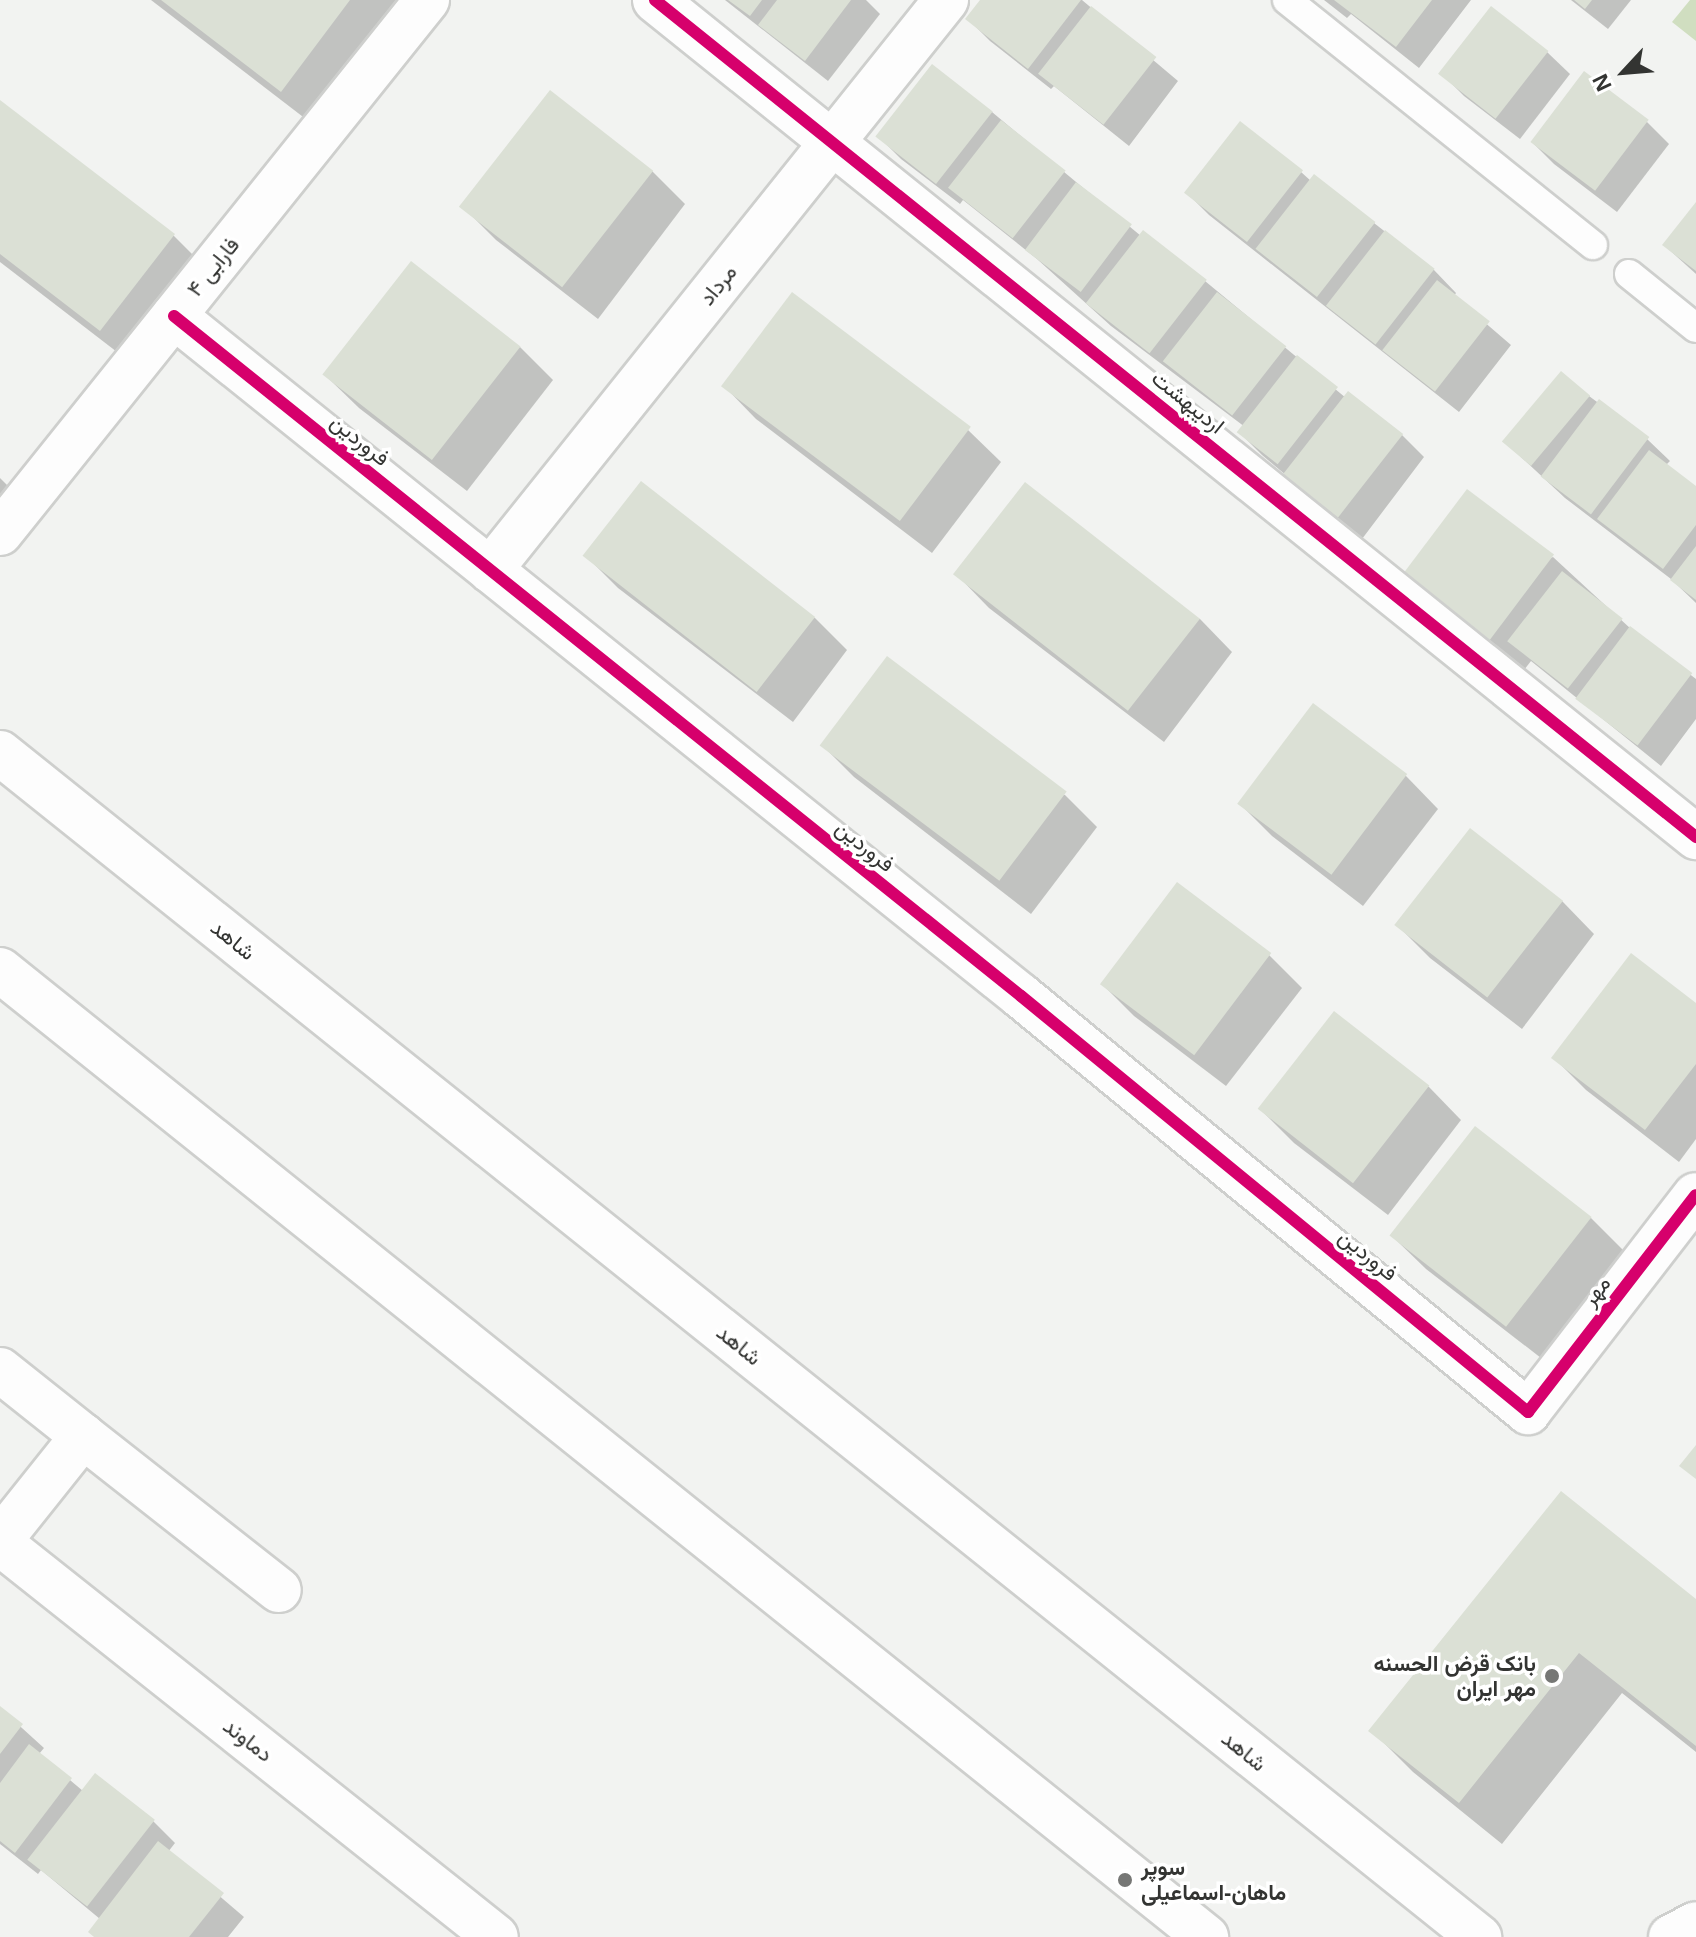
<!DOCTYPE html>
<html>
<head>
<meta charset="utf-8">
<style>
  body { margin:0 }
  #map { position:relative; width:1696px; height:1937px; overflow:hidden; background:#f2f3f1; font-family:Helvetica,Vazirmatn,sans-serif }
  div>[style] { position:absolute }
  [style*='--x'] { left:calc(var(--x)*1px); top:calc(var(--y)*1px); width:calc(var(--w)*1px); rotate:calc(var(--a)*1deg) }
  .forest>* { inset:0; background:#d0dec0 }
  .shadow>* { inset:0; background:#0003 }
  .building>* { inset:0; background:#dbe0d5; transform-origin:0 0 }
  .roads { filter:drop-shadow(2px 0 #cecfcd) drop-shadow(-2px 0 #cecfcd) drop-shadow(0 2px #cecfcd) drop-shadow(0 -2px #cecfcd) }
  .lane>* { height:28px; margin:-14px; padding:0 14px; transform-origin:14px; border-radius:14px; background:#fdfdfd }
  .street>* { height:44px; margin:-22px; padding:0 22px; transform-origin:22px; border-radius:22px; background:#fdfdfd }
  .secondary>* { height:44px; margin:-22px; padding:0 22px; transform-origin:22px; border-radius:22px; background:#fdfdfd }
  .cycleway>* { height:12px; margin:-6px; padding:0 6px; transform-origin:6px; border-radius:6px; background:#d6006c }
  .dots>* { width:22px; height:22px; translate:-50% -50%; box-sizing:border-box; border:4px solid #fff; border-radius:50% }
  span { translate:-50% -50%; white-space:nowrap; text-align:center; line-height:1.15; -webkit-text-stroke:7px #fff; paint-order:stroke }
  .street-label { font-size:22px; color:#333432 }
  .poi-label { font-size:22px; color:#333432; font-weight:700 }
  .right { translate:-100% -50%; text-align:right }
  .left { translate:0 -50%; text-align:left }
  .north { position:absolute; left:1584px; top:32px; width:80px; height:80px; -webkit-text-stroke:6px #fff; paint-order:stroke; rotate:244deg; font-size:22px; font-weight:700; line-height:32px; text-align:center; color:#333432 }
  .north::after { content:''; display:block; margin:auto; width:28px; height:36px; background:#333432; clip-path:polygon(50% 0,100% 100%,50% 72%,0 100%) }
</style>
</head>
<body>
<div id="map">
  <div class="forest">
    <div style="clip-path:polygon(1690px 0,1696px 0,1696px 41px,1672px 22px)"></div>
  </div>
  <div class="shadow">
    <div style="clip-path:polygon(151px 0,401px 0,324px 133px)"></div>
    <div style="clip-path:polygon(725px 0,866px 0,880px 14px,828px 81px)"></div>
    <div style="clip-path:polygon(983px 0,1082px 0,1178px 81px,1129px 146px,1054px 86px,1051px 89px,990px 41px,968px 19px)"></div>
    <div style="clip-path:polygon(1324px 0,1471px 0,1419px 68px,1351px 14px,1347px 18px)"></div>
    <div style="clip-path:polygon(1571px 0,1631px 0,1608px 29px)"></div>
    <div style="clip-path:polygon(1547px 52px,1570px 74px,1520px 139px,1464px 96px,1442px 74px)"></div>
    <div style="clip-path:polygon(0 102px,174px 236px,216px 278px,143px 372px,0 262px)"></div>
    <div style="clip-path:polygon(992px 112px,1141px 236px,1205px 281px,1346px 398px,1402px 435px,1424px 457px,1362px 539px,1262px 455px,1240px 433px,1245px 427px,1111px 326px,1037px 259px,963px 200px,960px 204px,901px 159px,879px 137px)"></div>
    <div style="clip-path:polygon(1647px 122px,1669px 144px,1617px 212px,1554px 164px,1532px 142px)"></div>
    <div style="clip-path:polygon(652px 171px,685px 204px,598px 319px,496px 240px,463px 207px)"></div>
    <div style="clip-path:polygon(1301px 172px,1311px 181px,1314px 176px,1434px 270px,1456px 293px,1454px 296px,1511px 345px,1459px 412px,1209px 215px,1187px 193px)"></div>
    <div style="clip-path:polygon(1696px 205px,1696px 274px,1664px 245px)"></div>
    <div style="clip-path:polygon(520px 347px,553px 380px,467px 491px,359px 408px,326px 376px)"></div>
    <div style="clip-path:polygon(724px 386px,968px 430px,1001px 462px,932px 553px,756px 419px)"></div>
    <div style="clip-path:polygon(1589px 396px,1647px 439px,1670px 461px,1666px 465px,1696px 488px,1696px 603px,1671px 579px,1565px 498px,1506px 443px)"></div>
    <div style="clip-path:polygon(0 478px,25px 503px,0 536px)"></div>
    <div style="clip-path:polygon(586px 556px,815px 618px,847px 650px,793px 722px,618px 588px)"></div>
    <div style="clip-path:polygon(1553px 557px,1631px 629px,1696px 679px,1696px 719px,1661px 766px,1531px 661px,1521px 674px,1434px 607px)"></div>
    <div style="clip-path:polygon(957px 575px,1200px 619px,1232px 652px,1164px 742px,989px 608px)"></div>
    <div style="clip-path:polygon(1313px 705px,1406px 776px,1438px 809px,1363px 906px,1272px 836px,1239px 803px)"></div>
    <div style="clip-path:polygon(821px 744px,1065px 795px,1097px 827px,1031px 914px,854px 777px)"></div>
    <div style="clip-path:polygon(1562px 901px,1594px 934px,1522px 1029px,1430px 958px,1398px 926px)"></div>
    <div style="clip-path:polygon(1269px 955px,1302px 988px,1226px 1086px,1134px 1016px,1101px 983px)"></div>
    <div style="clip-path:polygon(1696px 1006px,1696px 1139px,1679px 1162px,1586px 1090px,1554px 1058px)"></div>
    <div style="clip-path:polygon(1334px 1014px,1429px 1087px,1461px 1120px,1388px 1215px,1294px 1143px,1261px 1110px)"></div>
    <div style="clip-path:polygon(1591px 1218px,1623px 1250px,1541px 1358px,1426px 1269px,1393px 1237px)"></div>
    <div style="clip-path:polygon(1696px 1601px,1696px 1752px,1622px 1693px,1502px 1844px,1413px 1772px,1371px 1730px)"></div>
    <div style="clip-path:polygon(0 1708px,44px 1748px,39px 1754px,83px 1791px,153px 1821px,175px 1843px,168px 1852px,244px 1917px,228px 1937px,95px 1937px,100px 1919px,41px 1870px,38px 1874px,0 1844px)"></div>
  </div>
  <div class="building">
    <div style="clip-path:polygon(161px 0,350px 0,281px 92px)"></div>
    <div style="clip-path:polygon(728px 0,762px 0,750px 16px)"></div>
    <div style="clip-path:polygon(777px 0,851px 0,805px 61px,758px 25px)"></div>
    <div style="clip-path:polygon(980px 0,1081px 0,1028px 69px,965px 19px)"></div>
    <div style="clip-path:polygon(1334px 0,1432px 0,1396px 47px)"></div>
    <div style="clip-path:polygon(1574px 0,1592px 0,1585px 9px)"></div>
    <div style="left:1091px;top:6px;width:83px;height:86px;rotate:38deg"></div>
    <div style="left:1491px;top:6px;width:73px;height:86px;rotate:38deg"></div>
    <div style="left:932px;top:64px;width:77px;height:92px;rotate:38deg"></div>
    <div style="left:1584px;top:71px;width:81px;height:89px;rotate:37deg"></div>
    <div style="left:550px;top:90px;width:131px;height:148px;rotate:38deg"></div>
    <div style="clip-path:polygon(0 100px,175px 234px,100px 331px,0 254px)"></div>
    <div style="left:1001px;top:120px;width:82px;height:86px;rotate:38deg"></div>
    <div style="left:1240px;top:121px;width:80px;height:91px;rotate:38deg"></div>
    <div style="left:1314px;top:174px;width:78px;height:95px;rotate:38deg"></div>
    <div style="left:1076px;top:182px;width:70px;height:85px;rotate:37deg"></div>
    <div style="clip-path:polygon(1696px 202px,1696px 271px,1662px 245px)"></div>
    <div style="left:1143px;top:230px;width:81px;height:93px;rotate:38deg"></div>
    <div style="left:1385px;top:230px;width:63px;height:96px;rotate:38deg"></div>
    <div style="left:411px;top:261px;width:139px;height:144px;rotate:38deg"></div>
    <div style="left:1437px;top:280px;width:67px;height:89px;rotate:38deg"></div>
    <div style="left:792px;top:292px;width:224px;height:118px;rotate:37deg"></div>
    <div style="left:1217px;top:292px;width:88px;height:88px;rotate:38deg"></div>
    <div style="left:1297px;top:355px;width:52px;height:98px;rotate:38deg"></div>
    <div style="left:1561px;top:371px;width:38px;height:92px;rotate:40deg"></div>
    <div style="left:1348px;top:391px;width:70px;height:106px;rotate:38deg"></div>
    <div style="left:1599px;top:399px;width:63px;height:97px;rotate:37deg"></div>
    <div style="clip-path:polygon(1649px 450px,1696px 486px,1696px 525px,1663px 569px,1597px 519px)"></div>
    <div style="left:641px;top:481px;width:221px;height:95px;rotate:38deg"></div>
    <div style="left:1025px;top:482px;width:222px;height:117px;rotate:38deg"></div>
    <div style="left:1467px;top:489px;width:109px;height:109px;rotate:37deg"></div>
    <div style="clip-path:polygon(1696px 546px,1696px 600px,1670px 580px)"></div>
    <div style="left:1562px;top:571px;width:77px;height:89px;rotate:38deg"></div>
    <div style="left:1630px;top:626px;width:78px;height:91px;rotate:37deg"></div>
    <div style="left:887px;top:656px;width:225px;height:112px;rotate:37deg"></div>
    <div style="left:1313px;top:703px;width:118px;height:126px;rotate:37deg"></div>
    <div style="left:1470px;top:828px;width:118px;height:123px;rotate:38deg"></div>
    <div style="left:1177px;top:882px;width:118px;height:128px;rotate:37deg"></div>
    <div style="clip-path:polygon(1631px 953px,1696px 1003px,1696px 1064px,1645px 1130px,1551px 1058px)"></div>
    <div style="left:1334px;top:1011px;width:121px;height:124px;rotate:38deg"></div>
    <div style="left:1475px;top:1126px;width:148px;height:139px;rotate:38deg"></div>
    <div style="clip-path:polygon(1696px 1445px,1696px 1479px,1679px 1466px)"></div>
    <div style="clip-path:polygon(1561px 1491px,1696px 1599px,1696px 1746px,1579px 1653px,1459px 1803px,1368px 1731px)"></div>
    <div style="clip-path:polygon(0 1706px,23px 1724px,0 1754px)"></div>
    <div style="clip-path:polygon(29px 1744px,72px 1778px,15px 1853px,0 1841px,0 1783px)"></div>
    <div style="left:95px;top:1773px;width:76px;height:110px;rotate:38deg"></div>
    <div style="clip-path:polygon(158px 1841px,224px 1893px,189px 1937px,94px 1937px,88px 1932px)"></div>
  </div>
  <div class="roads">
    <div class="lane">
      <div style="--x:1287;--y:0;--w:392;--a:38.7"></div>
      <div style="--x:1629;--y:274;--w:86;--a:38.9"></div>
    </div>
    <div class="street">
      <div style="--x:655;--y:0;--w:1336;--a:38.8"></div>
      <div style="--x:174;--y:316;--w:1086;--a:38.76"></div>
      <div style="--x:1021;--y:996;--w:656;--a:39.37"></div>
      <div style="--x:1528;--y:1412;--w:274;--a:-52.3"></div>
      <div style="--x:490;--y:570;--w:730;--a:-51.34"></div>
      <div style="--x:0;--y:1370;--w:106;--a:38.5"></div>
      <div style="--x:83;--y:1436;--w:133;--a:128.6"></div>
      <div style="--x:83;--y:1436;--w:249;--a:38.2"></div>
      <div style="--x:0;--y:1543;--w:633;--a:38.46"></div>
    </div>
    <div class="secondary">
      <div style="--x:0;--y:533;--w:683;--a:-51.3"></div>
      <div style="--x:0;--y:753;--w:1895;--a:38.68"></div>
      <div style="--x:0;--y:970;--w:1546;--a:38.72"></div>
      <div style="--x:1671;--y:1937;--w:28;--a:-27"></div>
    </div>
  </div>
  <div class="cycleway">
    <div style="--x:655;--y:0;--w:1336;--a:38.8"></div>
    <div style="--x:174;--y:316;--w:1086;--a:38.76"></div>
    <div style="--x:1021;--y:996;--w:656;--a:39.37"></div>
    <div style="--x:1528;--y:1412;--w:274;--a:-52.3"></div>
  </div>
  <div class="dots">
    <div style="left:1552px;top:1676px;background:#767775"></div>
    <div style="left:1125px;top:1880px;background:#767775"></div>
  </div>
  <div class="street-label">
    <span style="left:213px;top:267px;rotate:-51deg">فارابی ۴</span>
    <span style="left:718px;top:285px;rotate:-51deg">مرداد</span>
    <span style="left:1188px;top:402px;rotate:39deg">اردیبهشت</span>
    <span style="left:360px;top:440px;rotate:39deg">فروردین</span>
    <span style="left:865px;top:846px;rotate:39deg">فروردین</span>
    <span style="left:233px;top:940px;rotate:39deg">شاهد</span>
    <span style="left:1368px;top:1255px;rotate:39deg">فروردین</span>
    <span style="left:1596px;top:1291px;rotate:-52deg">مهر</span>
    <span style="left:739px;top:1345px;rotate:39deg">شاهد</span>
    <span style="left:248px;top:1740px;rotate:38deg">دماوند</span>
    <span style="left:1244px;top:1751px;rotate:39deg">شاهد</span>
  </div>
  <div class="poi-label">
    <span class="right" style="left:1536px;top:1676px">بانک قرض الحسنه<br>مهر ایران</span>
    <span class="left" style="left:1141px;top:1880px">سوپر<br>ماهان-اسماعیلی</span>
  </div>
  <div class="north">N</div>
</div>
</body>
</html>
